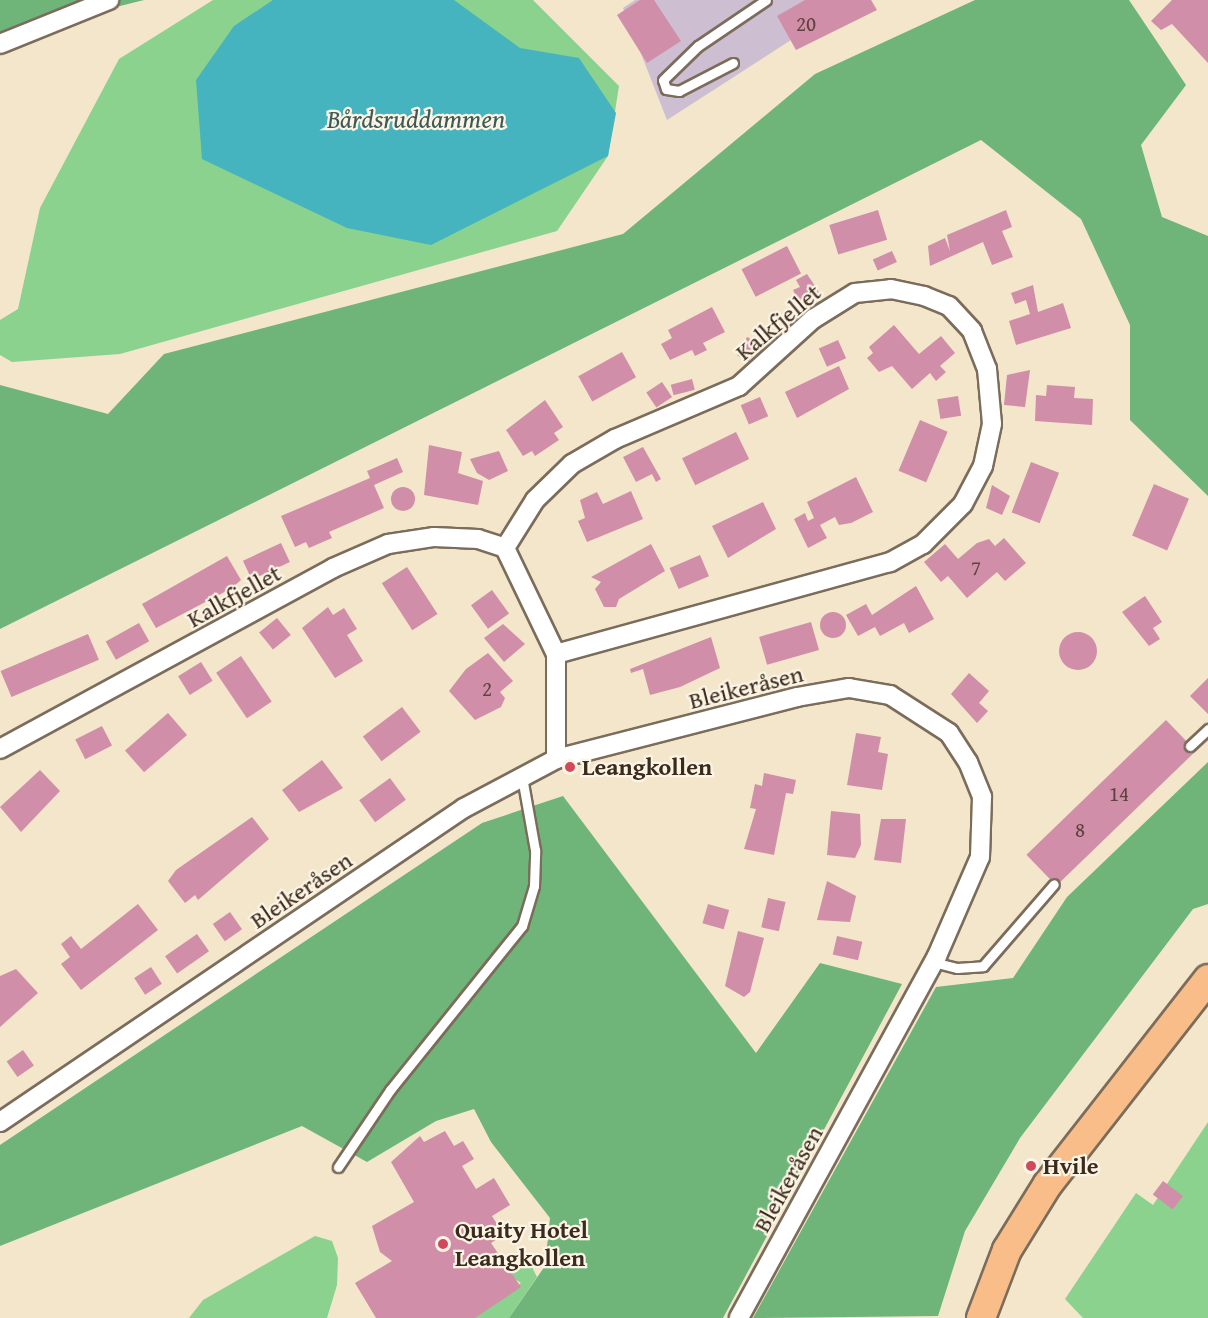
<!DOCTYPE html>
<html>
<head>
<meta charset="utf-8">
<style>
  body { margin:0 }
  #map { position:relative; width:1208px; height:1318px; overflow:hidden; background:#f3e6cb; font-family:"Gentium Book Plus",serif }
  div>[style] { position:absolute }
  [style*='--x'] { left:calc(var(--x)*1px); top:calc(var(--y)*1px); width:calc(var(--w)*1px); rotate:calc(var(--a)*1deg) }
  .industrial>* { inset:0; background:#cebed2 }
  .green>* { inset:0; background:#8ad28e }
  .forest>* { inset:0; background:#6fb479 }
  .water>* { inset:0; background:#45b4bf }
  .building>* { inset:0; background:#d18ea9; transform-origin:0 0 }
  .round { border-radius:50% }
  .roads { filter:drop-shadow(2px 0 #7b6c5b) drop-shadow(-2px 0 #7b6c5b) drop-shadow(0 2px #7b6c5b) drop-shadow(0 -2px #7b6c5b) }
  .service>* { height:9px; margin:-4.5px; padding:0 4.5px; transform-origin:4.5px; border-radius:4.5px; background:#fff }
  .minor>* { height:18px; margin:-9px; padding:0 9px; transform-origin:9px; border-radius:9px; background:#fff }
  .primary>* { height:28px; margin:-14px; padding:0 14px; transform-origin:14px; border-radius:14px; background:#f8bd88 }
  .dots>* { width:16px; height:16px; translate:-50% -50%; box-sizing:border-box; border:3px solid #fcf5e5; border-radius:50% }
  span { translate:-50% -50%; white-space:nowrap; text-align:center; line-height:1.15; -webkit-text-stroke:4.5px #fcf5e5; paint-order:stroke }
  .number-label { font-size:21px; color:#604341 }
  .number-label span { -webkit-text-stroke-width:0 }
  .street-label { font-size:24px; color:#3b2a1e }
  .poi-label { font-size:24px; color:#3b2a1e; font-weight:700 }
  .left { translate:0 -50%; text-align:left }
  .water-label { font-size:26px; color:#3e5a56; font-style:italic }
</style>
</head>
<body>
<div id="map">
  <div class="industrial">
    <div style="clip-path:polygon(635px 0,853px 0,667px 120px,623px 8px)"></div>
  </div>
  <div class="green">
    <div style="clip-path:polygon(213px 0,533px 0,619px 86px,608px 156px,557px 231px,120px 354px,12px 362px,0 355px,0 320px,18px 309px,40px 208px,119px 59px)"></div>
    <div style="clip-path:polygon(1208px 1122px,1208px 1318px,1083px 1318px,1065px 1299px,1136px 1193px,1153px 1205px)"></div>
    <div style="clip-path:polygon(315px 1236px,332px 1241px,338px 1258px,337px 1285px,327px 1318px,189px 1318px,203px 1300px)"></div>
    <div style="clip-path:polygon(527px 1257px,537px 1277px,509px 1318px,471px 1318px,521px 1283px,509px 1275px)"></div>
  </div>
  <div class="forest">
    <div style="clip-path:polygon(0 0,144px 0,0 36px)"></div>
    <div style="clip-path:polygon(975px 0,1129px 0,1186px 85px,1141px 145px,1162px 217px,1208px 236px,1208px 496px,1130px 420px,1130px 325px,1081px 219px,981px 140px,0 629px,0 385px,108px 414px,164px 354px,623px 234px,815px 74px)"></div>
    <div style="clip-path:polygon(1208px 762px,1208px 904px,1193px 909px,1020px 1138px,965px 1231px,938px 1316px,753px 1318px,936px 987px,1013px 978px,1067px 897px)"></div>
    <div style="clip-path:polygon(563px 796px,756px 1053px,820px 963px,902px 984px,723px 1318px,509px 1318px,545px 1266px,550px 1218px,491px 1142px,474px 1109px,436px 1121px,367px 1162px,302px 1126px,0 1246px,0 1145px,482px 823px)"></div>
  </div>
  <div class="water">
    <div style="clip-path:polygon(273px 0,454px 0,520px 48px,579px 58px,616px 113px,608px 156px,431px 245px,347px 228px,202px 159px,196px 80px,234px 26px)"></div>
  </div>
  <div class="building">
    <div style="clip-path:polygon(640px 0,654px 0,681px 41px,647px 63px,617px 15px)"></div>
    <div style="clip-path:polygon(805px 0,871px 0,877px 10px,796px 50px,777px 16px)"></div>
    <div style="clip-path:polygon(1172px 0,1208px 0,1208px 63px,1172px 24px,1161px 30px,1151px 21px)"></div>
    <div style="left:878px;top:210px;width:31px;height:51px;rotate:73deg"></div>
    <div style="clip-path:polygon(1006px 210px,1012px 227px,1002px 231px,1013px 257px,992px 265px,983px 242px,930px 266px,928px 246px,945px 238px,950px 251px,947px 235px)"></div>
    <div style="left:787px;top:246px;width:31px;height:51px;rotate:63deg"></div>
    <div style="left:892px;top:251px;width:12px;height:21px;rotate:66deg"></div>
    <div style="clip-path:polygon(807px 274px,819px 292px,803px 311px,793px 290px,800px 287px,796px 280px)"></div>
    <div style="clip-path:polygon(1033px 285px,1038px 312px,1063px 303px,1071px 328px,1016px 345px,1009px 321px,1030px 314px,1026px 300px,1015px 304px,1011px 293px)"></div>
    <div style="clip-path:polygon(712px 307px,725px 332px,703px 343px,707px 350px,695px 356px,692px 350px,670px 360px,661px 344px,672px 338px,668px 330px)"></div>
    <div style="clip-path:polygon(894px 325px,919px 354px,941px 336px,955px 353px,940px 366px,946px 372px,936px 381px,930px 373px,912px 389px,892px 366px,879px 372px,867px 358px,873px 353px,869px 347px)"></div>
    <div style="left:747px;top:337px;width:13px;height:21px;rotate:27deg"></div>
    <div style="left:838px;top:340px;width:20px;height:21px;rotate:66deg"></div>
    <div style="left:622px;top:352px;width:29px;height:50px;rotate:61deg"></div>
    <div style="clip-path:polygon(839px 366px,849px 389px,797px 418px,785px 392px)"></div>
    <div style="clip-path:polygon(1030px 370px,1025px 407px,1004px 405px,1007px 375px)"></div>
    <div style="left:692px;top:379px;width:11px;height:22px;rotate:75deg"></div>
    <div style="left:662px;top:382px;width:18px;height:19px;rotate:56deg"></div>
    <div style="clip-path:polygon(1047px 385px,1075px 387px,1074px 398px,1093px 399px,1092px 425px,1035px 421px,1036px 395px,1046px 396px)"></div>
    <div style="left:958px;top:396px;width:20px;height:21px;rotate:81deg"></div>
    <div style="left:760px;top:397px;width:21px;height:21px;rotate:67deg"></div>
    <div style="clip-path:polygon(545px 400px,563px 427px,554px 433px,559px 440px,535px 456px,532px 451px,523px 456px,506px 430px)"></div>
    <div style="left:920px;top:420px;width:30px;height:55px;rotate:23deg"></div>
    <div style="left:736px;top:432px;width:30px;height:60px;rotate:64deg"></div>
    <div style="clip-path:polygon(429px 445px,462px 452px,458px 473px,483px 481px,478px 505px,424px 495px)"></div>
    <div style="clip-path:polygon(643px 447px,661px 479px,656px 482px,652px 474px,636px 482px,623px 457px)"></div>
    <div style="clip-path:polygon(499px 451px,508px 471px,489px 480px,477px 473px,470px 459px)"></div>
    <div style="clip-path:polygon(397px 458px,403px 472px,374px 485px,384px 508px,329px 532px,332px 538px,309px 548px,306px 542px,295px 547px,281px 516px,370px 478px,367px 471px)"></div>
    <div style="left:1031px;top:462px;width:30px;height:54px;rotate:21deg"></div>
    <div style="clip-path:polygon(856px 477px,873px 512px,851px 523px,839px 525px,835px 517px,820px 525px,827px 538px,808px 548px,794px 519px,805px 513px,808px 521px,814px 518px,807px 502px)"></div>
    <div style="left:1154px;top:484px;width:38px;height:56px;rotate:23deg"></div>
    <div style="clip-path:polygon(992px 485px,1010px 496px,1002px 515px,986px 508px)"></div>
    <div class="round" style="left:391px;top:487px;width:24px;height:24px"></div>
    <div style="clip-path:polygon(631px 491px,643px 519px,587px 542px,578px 521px,585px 518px,580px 500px,597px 492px,603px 504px)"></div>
    <div style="clip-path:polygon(763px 502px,776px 529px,728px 558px,712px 526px)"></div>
    <div style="clip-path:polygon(1004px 538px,1026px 563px,1005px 581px,997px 572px,967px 598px,948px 576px,941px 582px,924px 562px,945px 544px,958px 559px,977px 543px,989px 539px,995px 546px)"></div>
    <div style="left:281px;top:543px;width:21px;height:42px;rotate:65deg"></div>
    <div style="clip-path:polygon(651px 544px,665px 571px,619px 599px,616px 607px,604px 607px,595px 589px,601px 582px,591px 577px)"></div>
    <div style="left:700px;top:555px;width:23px;height:33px;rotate:67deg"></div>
    <div style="clip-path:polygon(227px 556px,241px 580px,232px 588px,156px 628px,142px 604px)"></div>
    <div style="left:407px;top:567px;width:56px;height:30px;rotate:57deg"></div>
    <div style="clip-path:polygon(916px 586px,934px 619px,909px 633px,904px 623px,880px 636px,875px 627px,858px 636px,846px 615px,866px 604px,872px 615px)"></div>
    <div style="left:492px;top:590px;width:29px;height:26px;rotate:54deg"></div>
    <div style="clip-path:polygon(1145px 596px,1162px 622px,1153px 628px,1160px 639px,1149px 646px,1122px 612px)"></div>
    <div style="clip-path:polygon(328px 607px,333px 615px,344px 608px,357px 629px,347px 635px,363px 661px,335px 678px,302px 628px)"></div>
    <div class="round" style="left:820px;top:612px;width:26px;height:26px"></div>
    <div style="left:277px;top:618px;width:22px;height:23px;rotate:51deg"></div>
    <div style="left:811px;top:622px;width:29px;height:54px;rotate:74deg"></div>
    <div style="left:139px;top:623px;width:21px;height:38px;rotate:61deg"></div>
    <div style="clip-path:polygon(503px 624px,525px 644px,504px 662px,484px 638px)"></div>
    <div class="round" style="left:1059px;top:632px;width:38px;height:38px"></div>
    <div style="left:88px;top:634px;width:28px;height:95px;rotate:67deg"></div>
    <div style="clip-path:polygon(711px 637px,720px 668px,680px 687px,650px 695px,643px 669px,631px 673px,630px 669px)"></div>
    <div style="clip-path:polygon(488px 653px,513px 681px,500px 692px,505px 698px,501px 707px,475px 720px,449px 691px,466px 669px)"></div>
    <div style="left:241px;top:656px;width:55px;height:30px;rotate:56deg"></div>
    <div style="left:201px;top:662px;width:22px;height:27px;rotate:58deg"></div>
    <div style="clip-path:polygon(969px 673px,989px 691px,979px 703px,988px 711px,977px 723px,951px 694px)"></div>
    <div style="clip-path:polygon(1208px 678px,1208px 714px,1190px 696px)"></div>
    <div style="left:402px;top:707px;width:31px;height:49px;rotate:53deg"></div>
    <div style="left:168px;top:713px;width:29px;height:57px;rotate:49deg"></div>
    <div style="left:1166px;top:720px;width:43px;height:194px;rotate:46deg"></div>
    <div style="left:102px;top:726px;width:22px;height:30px;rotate:63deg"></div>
    <div style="clip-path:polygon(856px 733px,881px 737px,878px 752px,888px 754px,882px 790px,847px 785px)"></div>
    <div style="clip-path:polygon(322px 760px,343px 788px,299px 812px,282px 790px)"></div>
    <div style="clip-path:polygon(40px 770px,60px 791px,21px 832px,0 807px)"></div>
    <div style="clip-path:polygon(764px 773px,796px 780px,793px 794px,786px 793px,774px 855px,744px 849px,756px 809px,750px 808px,755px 784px,762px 786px)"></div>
    <div style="left:390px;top:778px;width:27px;height:38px;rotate:54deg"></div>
    <div style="clip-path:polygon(831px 811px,860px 814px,861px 845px,855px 858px,827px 855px)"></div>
    <div style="clip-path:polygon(252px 817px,269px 839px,198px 900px,195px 895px,185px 903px,168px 881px,176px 870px)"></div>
    <div style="clip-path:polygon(881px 819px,906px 819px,901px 863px,874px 860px)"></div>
    <div style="clip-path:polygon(827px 881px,856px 896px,850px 922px,817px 920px)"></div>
    <div style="left:768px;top:898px;width:18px;height:30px;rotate:13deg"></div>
    <div style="clip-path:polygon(138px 904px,158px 930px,81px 990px,61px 964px,70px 957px,61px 944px,71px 936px,81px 949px)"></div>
    <div style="left:708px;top:904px;width:22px;height:20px;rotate:16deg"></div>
    <div style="left:230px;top:912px;width:21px;height:21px;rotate:55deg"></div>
    <div style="clip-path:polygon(738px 931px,764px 938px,750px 992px,744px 997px,725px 986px)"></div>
    <div style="left:197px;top:934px;width:21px;height:39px;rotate:55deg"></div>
    <div style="left:837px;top:936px;width:26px;height:19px;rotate:13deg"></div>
    <div style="left:151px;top:967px;width:20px;height:20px;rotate:57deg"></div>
    <div style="clip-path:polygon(16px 969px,38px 993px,0 1027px,0 976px)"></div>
    <div style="left:23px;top:1050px;width:19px;height:20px;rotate:55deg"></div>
    <div style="clip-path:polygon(445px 1131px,454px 1146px,463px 1141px,474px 1159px,462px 1166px,476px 1189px,494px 1178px,510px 1205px,492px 1216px,504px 1235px,491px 1243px,521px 1287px,475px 1318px,376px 1318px,355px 1283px,392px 1261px,380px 1252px,372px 1226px,414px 1202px,391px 1162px,420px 1136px,424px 1142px)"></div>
    <div style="left:1163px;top:1181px;width:25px;height:17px;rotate:37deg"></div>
  </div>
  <div class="roads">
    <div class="service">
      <div style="--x:733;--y:63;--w:61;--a:152.6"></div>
      <div style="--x:679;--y:91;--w:13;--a:-171"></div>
      <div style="--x:666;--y:89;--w:9;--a:-108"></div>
      <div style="--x:663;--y:80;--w:49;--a:-44.2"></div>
      <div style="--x:698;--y:46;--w:82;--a:-34.1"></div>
      <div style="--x:1190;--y:746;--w:25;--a:-43"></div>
      <div style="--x:933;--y:962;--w:25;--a:14"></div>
      <div style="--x:957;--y:968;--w:26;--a:-4"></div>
      <div style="--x:983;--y:966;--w:108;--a:-49.1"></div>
      <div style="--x:338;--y:1167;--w:93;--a:-56"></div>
      <div style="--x:390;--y:1090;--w:211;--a:-51.2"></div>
      <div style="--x:522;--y:926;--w:42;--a:-73.3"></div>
      <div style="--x:534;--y:886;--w:36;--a:-88"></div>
      <div style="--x:535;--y:850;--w:74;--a:-100.1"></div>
    </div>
    <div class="minor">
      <div style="--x:0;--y:44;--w:118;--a:-22"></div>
      <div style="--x:0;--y:749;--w:379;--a:-28.5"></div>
      <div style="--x:333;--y:568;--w:60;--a:-23.6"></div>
      <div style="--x:388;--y:544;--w:47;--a:-8.7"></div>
      <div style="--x:434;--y:537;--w:44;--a:2.6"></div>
      <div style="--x:478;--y:539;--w:28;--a:18"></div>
      <div style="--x:556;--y:759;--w:105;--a:-90"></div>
      <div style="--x:556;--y:654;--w:118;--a:-115.7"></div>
      <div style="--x:505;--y:548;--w:57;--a:-58"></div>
      <div style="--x:535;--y:500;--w:52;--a:-44.2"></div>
      <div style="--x:572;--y:464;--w:50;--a:-30.2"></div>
      <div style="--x:615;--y:439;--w:135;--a:-23.1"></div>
      <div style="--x:739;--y:386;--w:100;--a:-42.2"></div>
      <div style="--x:813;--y:319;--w:49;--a:-31.8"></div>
      <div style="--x:855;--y:293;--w:36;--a:-6"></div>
      <div style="--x:891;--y:289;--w:34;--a:12"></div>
      <div style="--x:924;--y:296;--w:27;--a:22"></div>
      <div style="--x:949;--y:306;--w:34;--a:47"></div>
      <div style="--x:972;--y:331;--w:41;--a:68.5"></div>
      <div style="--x:987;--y:369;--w:55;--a:84.8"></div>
      <div style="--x:992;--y:424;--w:43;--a:102.1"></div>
      <div style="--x:983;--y:466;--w:43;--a:117.8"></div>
      <div style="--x:963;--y:504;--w:57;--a:135"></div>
      <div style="--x:923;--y:544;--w:38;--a:151"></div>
      <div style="--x:890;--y:562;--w:346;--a:164.6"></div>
      <div style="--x:0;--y:1122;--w:560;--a:-34.09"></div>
      <div style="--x:464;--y:808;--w:104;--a:-28"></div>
      <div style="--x:556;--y:759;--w:249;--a:-14.4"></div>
      <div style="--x:797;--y:697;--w:53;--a:-9.8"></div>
      <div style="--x:849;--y:688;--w:42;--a:9.7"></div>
      <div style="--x:890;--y:695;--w:70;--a:32.8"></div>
      <div style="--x:949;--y:733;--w:35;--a:57"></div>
      <div style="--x:968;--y:762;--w:38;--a:68"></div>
      <div style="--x:982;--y:797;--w:60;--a:91.9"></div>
      <div style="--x:980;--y:857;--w:108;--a:113.5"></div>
      <div style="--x:937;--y:956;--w:413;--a:118.7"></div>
    </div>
    <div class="primary">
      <div style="--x:981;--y:1318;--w:73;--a:-69.1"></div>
      <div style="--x:1007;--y:1250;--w:78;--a:-58.2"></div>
      <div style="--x:1048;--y:1184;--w:260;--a:-52"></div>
    </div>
  </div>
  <div class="dots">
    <div style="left:570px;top:767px;background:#d1495b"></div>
    <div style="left:1031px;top:1166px;background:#d1495b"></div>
    <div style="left:443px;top:1244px;background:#d1495b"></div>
  </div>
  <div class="number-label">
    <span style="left:806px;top:24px">20</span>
    <span style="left:976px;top:568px">7</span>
    <span style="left:487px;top:689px">2</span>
    <span style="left:1119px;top:794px">14</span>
    <span style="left:1080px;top:830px">8</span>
  </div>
  <div class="street-label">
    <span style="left:778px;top:322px;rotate:-40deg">Kalkfjellet</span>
    <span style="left:234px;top:596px;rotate:-29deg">Kalkfjellet</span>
    <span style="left:746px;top:687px;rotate:-14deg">Bleikeråsen</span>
    <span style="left:301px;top:890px;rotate:-34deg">Bleikeråsen</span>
    <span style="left:788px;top:1179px;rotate:-61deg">Bleikeråsen</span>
  </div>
  <div class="poi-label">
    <span class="left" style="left:582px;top:767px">Leangkollen</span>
    <span class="left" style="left:1043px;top:1166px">Hvile</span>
    <span class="left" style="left:455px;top:1244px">Quaity Hotel<br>Leangkollen</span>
  </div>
  <div class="water-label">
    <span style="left:416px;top:119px">Bårdsruddammen</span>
  </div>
</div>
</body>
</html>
